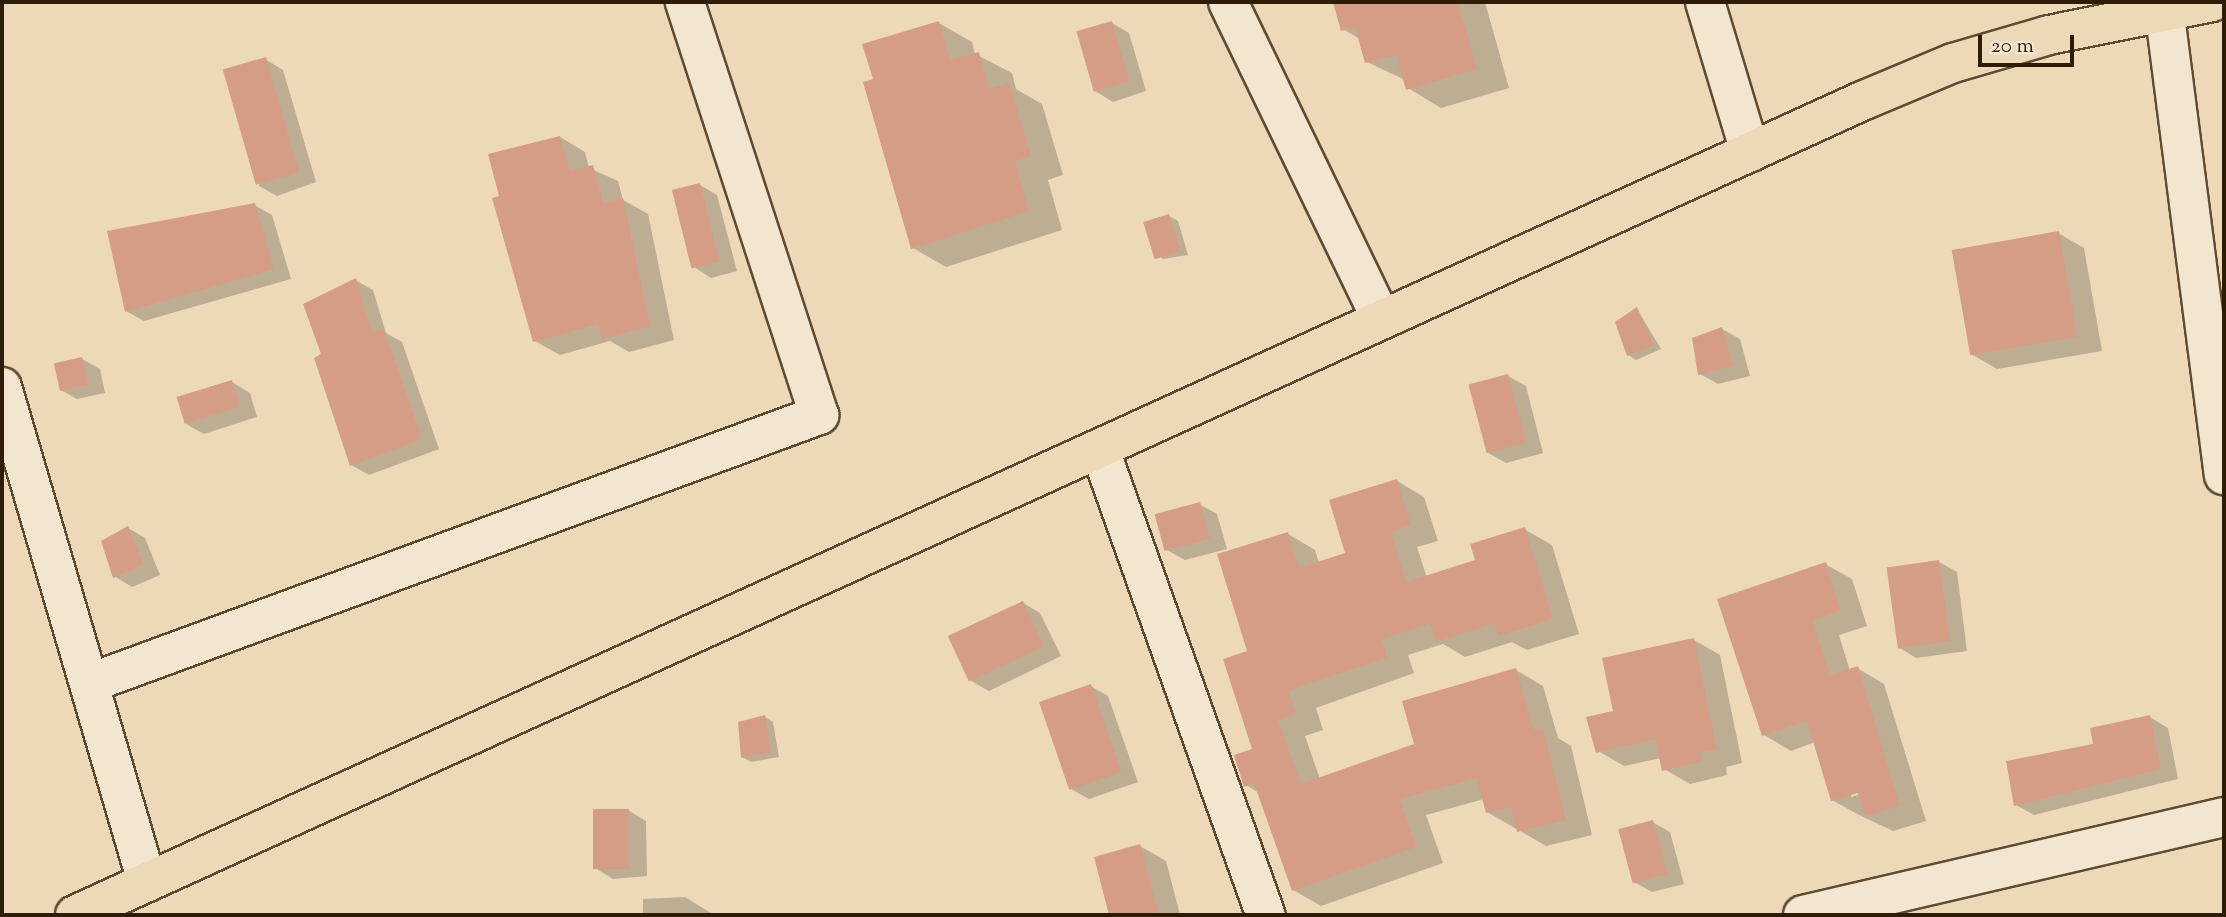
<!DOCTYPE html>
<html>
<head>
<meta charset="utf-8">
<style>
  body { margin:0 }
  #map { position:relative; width:2226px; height:917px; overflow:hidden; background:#edd9b8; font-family:"Sorts Mill Goudy",serif }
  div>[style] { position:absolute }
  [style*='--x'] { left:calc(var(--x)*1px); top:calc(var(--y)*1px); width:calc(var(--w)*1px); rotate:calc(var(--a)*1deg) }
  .shadow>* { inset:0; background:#0003 }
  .building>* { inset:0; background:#d69d86; transform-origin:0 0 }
  .roads { filter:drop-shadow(2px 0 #5e4c32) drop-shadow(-2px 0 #5e4c32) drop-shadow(0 2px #5e4c32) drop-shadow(0 -2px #5e4c32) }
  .minor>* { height:38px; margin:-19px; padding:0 19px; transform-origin:19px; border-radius:19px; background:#f3e6d1 }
  .major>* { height:38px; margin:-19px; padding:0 19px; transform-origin:19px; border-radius:19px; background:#edd9b8 }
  span { translate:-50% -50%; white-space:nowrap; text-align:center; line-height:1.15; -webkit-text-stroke:7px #f3e6d1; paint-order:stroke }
  .frame { position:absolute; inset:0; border:4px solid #2e1d06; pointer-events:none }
  .scale { position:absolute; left:1978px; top:35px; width:96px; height:32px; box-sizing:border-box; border:4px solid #2e1d06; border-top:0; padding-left:9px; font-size:21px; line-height:24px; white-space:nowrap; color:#2e1d06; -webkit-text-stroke:5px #f3e6d1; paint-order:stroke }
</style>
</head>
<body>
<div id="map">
  <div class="shadow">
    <div style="clip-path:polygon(1335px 2px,1485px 2px,1509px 88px,1441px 108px,1408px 88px,1405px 80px,1367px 62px,1361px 40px,1343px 29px)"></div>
    <div style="clip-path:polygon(939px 23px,972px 42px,975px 54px,1012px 73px,1016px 89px,1042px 104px,1063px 175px,1048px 180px,1062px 230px,946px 267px,913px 248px,875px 80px)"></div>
    <div style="clip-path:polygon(1112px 23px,1129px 33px,1146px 91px,1113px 102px,1095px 91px)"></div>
    <div style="clip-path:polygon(265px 59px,283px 70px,316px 182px,277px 196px,259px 186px)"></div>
    <div style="clip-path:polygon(560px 137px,585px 152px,589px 168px,618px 181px,623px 200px,648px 214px,674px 340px,629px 352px,610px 341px,560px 355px,535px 341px,501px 198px)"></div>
    <div style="clip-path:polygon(700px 185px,717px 195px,737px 271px,711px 278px,694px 267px)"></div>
    <div style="clip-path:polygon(254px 205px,272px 215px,291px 279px,144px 321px,126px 311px)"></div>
    <div style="clip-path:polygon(1169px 216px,1178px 221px,1188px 255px,1163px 259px,1155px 254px)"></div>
    <div style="clip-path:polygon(2058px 233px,2084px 248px,2102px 351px,1997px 369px,1971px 354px)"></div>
    <div style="clip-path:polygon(355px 280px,373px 290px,386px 333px,402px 342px,439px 449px,369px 475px,351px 465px,323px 355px)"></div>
    <div style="clip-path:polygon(1637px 309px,1661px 349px,1636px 360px,1628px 355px)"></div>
    <div style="clip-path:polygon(1722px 329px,1740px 339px,1750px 376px,1718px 384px,1700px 374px)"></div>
    <div style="clip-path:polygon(82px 359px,100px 369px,105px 393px,77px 399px,59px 389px)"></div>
    <div style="clip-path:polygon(1508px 376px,1526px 386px,1543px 453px,1506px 463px,1488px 453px)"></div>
    <div style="clip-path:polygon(232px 382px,250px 393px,257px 417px,204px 434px,186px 424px)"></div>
    <div style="clip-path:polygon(1397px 481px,1424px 497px,1438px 541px,1417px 547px,1427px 578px,1477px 561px,1524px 529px,1552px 545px,1579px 634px,1527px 650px,1512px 642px,1465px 657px,1443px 644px,1408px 655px,1414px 673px,1316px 708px,1323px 730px,1305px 736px,1320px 779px,1416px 745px,1516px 670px,1543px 686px,1558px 738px,1571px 746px,1592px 835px,1546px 846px,1487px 812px,1484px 799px,1426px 815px,1443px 863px,1321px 906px,1293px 890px,1259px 793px,1246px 785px,1254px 750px,1249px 652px,1288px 534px,1315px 550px,1319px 563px,1348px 554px)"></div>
    <div style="clip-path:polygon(1199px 504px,1217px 514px,1227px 549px,1185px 560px,1167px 550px)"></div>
    <div style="clip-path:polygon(128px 528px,145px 538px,160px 575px,132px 587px,114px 576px)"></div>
    <div style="clip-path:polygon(1939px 562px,1957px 572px,1967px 651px,1916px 658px,1898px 647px)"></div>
    <div style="clip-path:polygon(evenodd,1825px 564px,1852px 579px,1867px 626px,1839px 635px,1850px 671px,1857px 668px,1884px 684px,1926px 821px,1893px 831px,1859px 815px,1832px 800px,1815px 742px,1791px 751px,1764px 735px,1825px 564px,1867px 792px,1851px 797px,1851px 793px,1867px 792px)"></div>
    <div style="clip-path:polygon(1023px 603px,1040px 613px,1061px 656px,989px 691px,971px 681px)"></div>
    <div style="clip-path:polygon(1694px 640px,1720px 655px,1742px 763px,1726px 767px,1727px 775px,1690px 784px,1664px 769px,1661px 758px,1624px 766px,1598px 751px,1615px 712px)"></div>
    <div style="clip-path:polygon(1090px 686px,1108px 696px,1138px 782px,1089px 799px,1071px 789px)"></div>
    <div style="clip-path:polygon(765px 717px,773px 722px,779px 757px,751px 762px,742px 757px)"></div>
    <div style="clip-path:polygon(2150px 717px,2168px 728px,2178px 779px,2034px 815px,2016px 805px,2095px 745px)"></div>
    <div style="clip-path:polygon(628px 810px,646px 821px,647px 876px,613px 879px,595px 868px)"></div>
    <div style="clip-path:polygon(1652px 822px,1670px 832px,1684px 884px,1652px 892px,1634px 882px)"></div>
    <div style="clip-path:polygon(1140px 846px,1166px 861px,1180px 915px,1111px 915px,1096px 858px)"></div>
    <div style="clip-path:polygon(685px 897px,714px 915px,643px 915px,643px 899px)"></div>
  </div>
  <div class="building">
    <div style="clip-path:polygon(1333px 2px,1458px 2px,1477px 69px,1406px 90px,1396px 55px,1365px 63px,1355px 27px,1341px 31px)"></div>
    <div style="clip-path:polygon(939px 21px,950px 60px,979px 52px,989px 89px,1009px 83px,1031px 156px,1015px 161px,1029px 211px,911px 249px,863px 82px,873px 79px,862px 44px)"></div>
    <div style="left:1112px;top:21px;width:63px;height:37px;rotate:74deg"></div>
    <div style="left:266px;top:57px;width:120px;height:45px;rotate:74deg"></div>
    <div style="clip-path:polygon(560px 136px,570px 171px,593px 165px,603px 203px,623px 198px,650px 326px,602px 339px,598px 324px,533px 342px,492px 198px,499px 196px,488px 154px)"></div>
    <div style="left:700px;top:183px;width:81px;height:29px;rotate:76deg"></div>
    <div style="clip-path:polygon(255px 203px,274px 269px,125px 312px,107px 231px)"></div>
    <div style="left:1169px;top:214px;width:39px;height:27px;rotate:73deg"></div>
    <div style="left:2059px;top:231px;width:107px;height:109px;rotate:80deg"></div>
    <div style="clip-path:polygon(356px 278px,372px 332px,384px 329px,422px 439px,350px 466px,314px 358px,321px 354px,303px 304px)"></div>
    <div style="clip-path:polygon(1637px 307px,1654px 345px,1627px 356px,1615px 322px)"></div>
    <div style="clip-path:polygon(1722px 327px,1733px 366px,1698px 375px,1692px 338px)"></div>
    <div style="left:82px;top:357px;width:28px;height:29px;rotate:77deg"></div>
    <div style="left:1508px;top:374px;width:71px;height:41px;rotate:75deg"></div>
    <div style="left:232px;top:380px;width:28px;height:58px;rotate:73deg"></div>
    <div style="clip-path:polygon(1397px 479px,1411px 525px,1391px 532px,1406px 582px,1475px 560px,1470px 544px,1525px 527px,1553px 619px,1498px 636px,1495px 623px,1436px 642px,1430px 624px,1382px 639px,1387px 658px,1294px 688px,1289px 692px,1296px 714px,1278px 720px,1301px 784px,1414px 744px,1402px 701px,1516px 668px,1534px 730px,1543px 728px,1566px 820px,1517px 832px,1511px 807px,1486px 813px,1477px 778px,1400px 799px,1416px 847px,1292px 891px,1254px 783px,1244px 787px,1234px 755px,1252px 749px,1223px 659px,1247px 651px,1217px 554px,1288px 532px,1299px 568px,1345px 553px,1329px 500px)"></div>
    <div style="left:1200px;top:502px;width:38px;height:47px;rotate:75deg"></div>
    <div style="clip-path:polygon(128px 526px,143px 564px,113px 578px,101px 541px)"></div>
    <div style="left:1939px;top:560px;width:82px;height:53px;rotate:82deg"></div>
    <div style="clip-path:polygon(1826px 562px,1841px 611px,1813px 620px,1830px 675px,1858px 666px,1900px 806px,1865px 816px,1858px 793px,1831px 801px,1807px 721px,1762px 736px,1717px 599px)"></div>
    <div style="left:1023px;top:601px;width:50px;height:83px;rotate:65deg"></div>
    <div style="clip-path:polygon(1694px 638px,1717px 749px,1700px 753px,1702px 761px,1662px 771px,1655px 739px,1596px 753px,1586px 717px,1613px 711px,1602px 658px)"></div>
    <div style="left:1091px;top:684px;width:93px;height:55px;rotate:71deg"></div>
    <div style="clip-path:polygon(765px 715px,771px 752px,741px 758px,738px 722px)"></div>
    <div style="clip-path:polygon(2150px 715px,2161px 769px,2014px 806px,2006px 761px,2093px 744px,2090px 728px)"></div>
    <div style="left:593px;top:809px;width:36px;height:60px"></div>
    <div style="left:1653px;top:820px;width:56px;height:36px;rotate:75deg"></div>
    <div style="clip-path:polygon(1140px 844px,1159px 915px,1109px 915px,1094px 857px)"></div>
  </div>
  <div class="roads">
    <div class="minor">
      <div style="--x:1228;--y:2;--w:352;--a:64.2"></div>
      <div style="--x:1705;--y:2;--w:157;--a:73.3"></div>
      <div style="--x:2164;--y:8;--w:471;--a:82.7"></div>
      <div style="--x:2;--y:387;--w:516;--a:73.67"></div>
      <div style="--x:1100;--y:450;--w:494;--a:70.4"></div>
      <div style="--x:90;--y:683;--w:777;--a:-20.18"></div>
      <div style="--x:819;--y:415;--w:434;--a:-108"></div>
      <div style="--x:1803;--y:915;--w:432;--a:-13.1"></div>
    </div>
    <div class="major">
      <div style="--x:75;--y:915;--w:1964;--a:-24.49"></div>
      <div style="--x:1862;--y:101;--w:99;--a:-22.7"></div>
      <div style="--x:1953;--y:63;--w:100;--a:-16.3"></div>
      <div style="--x:2049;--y:35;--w:166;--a:-11.4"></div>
    </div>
  </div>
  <div class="frame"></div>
  <div class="scale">20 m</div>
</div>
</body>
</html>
